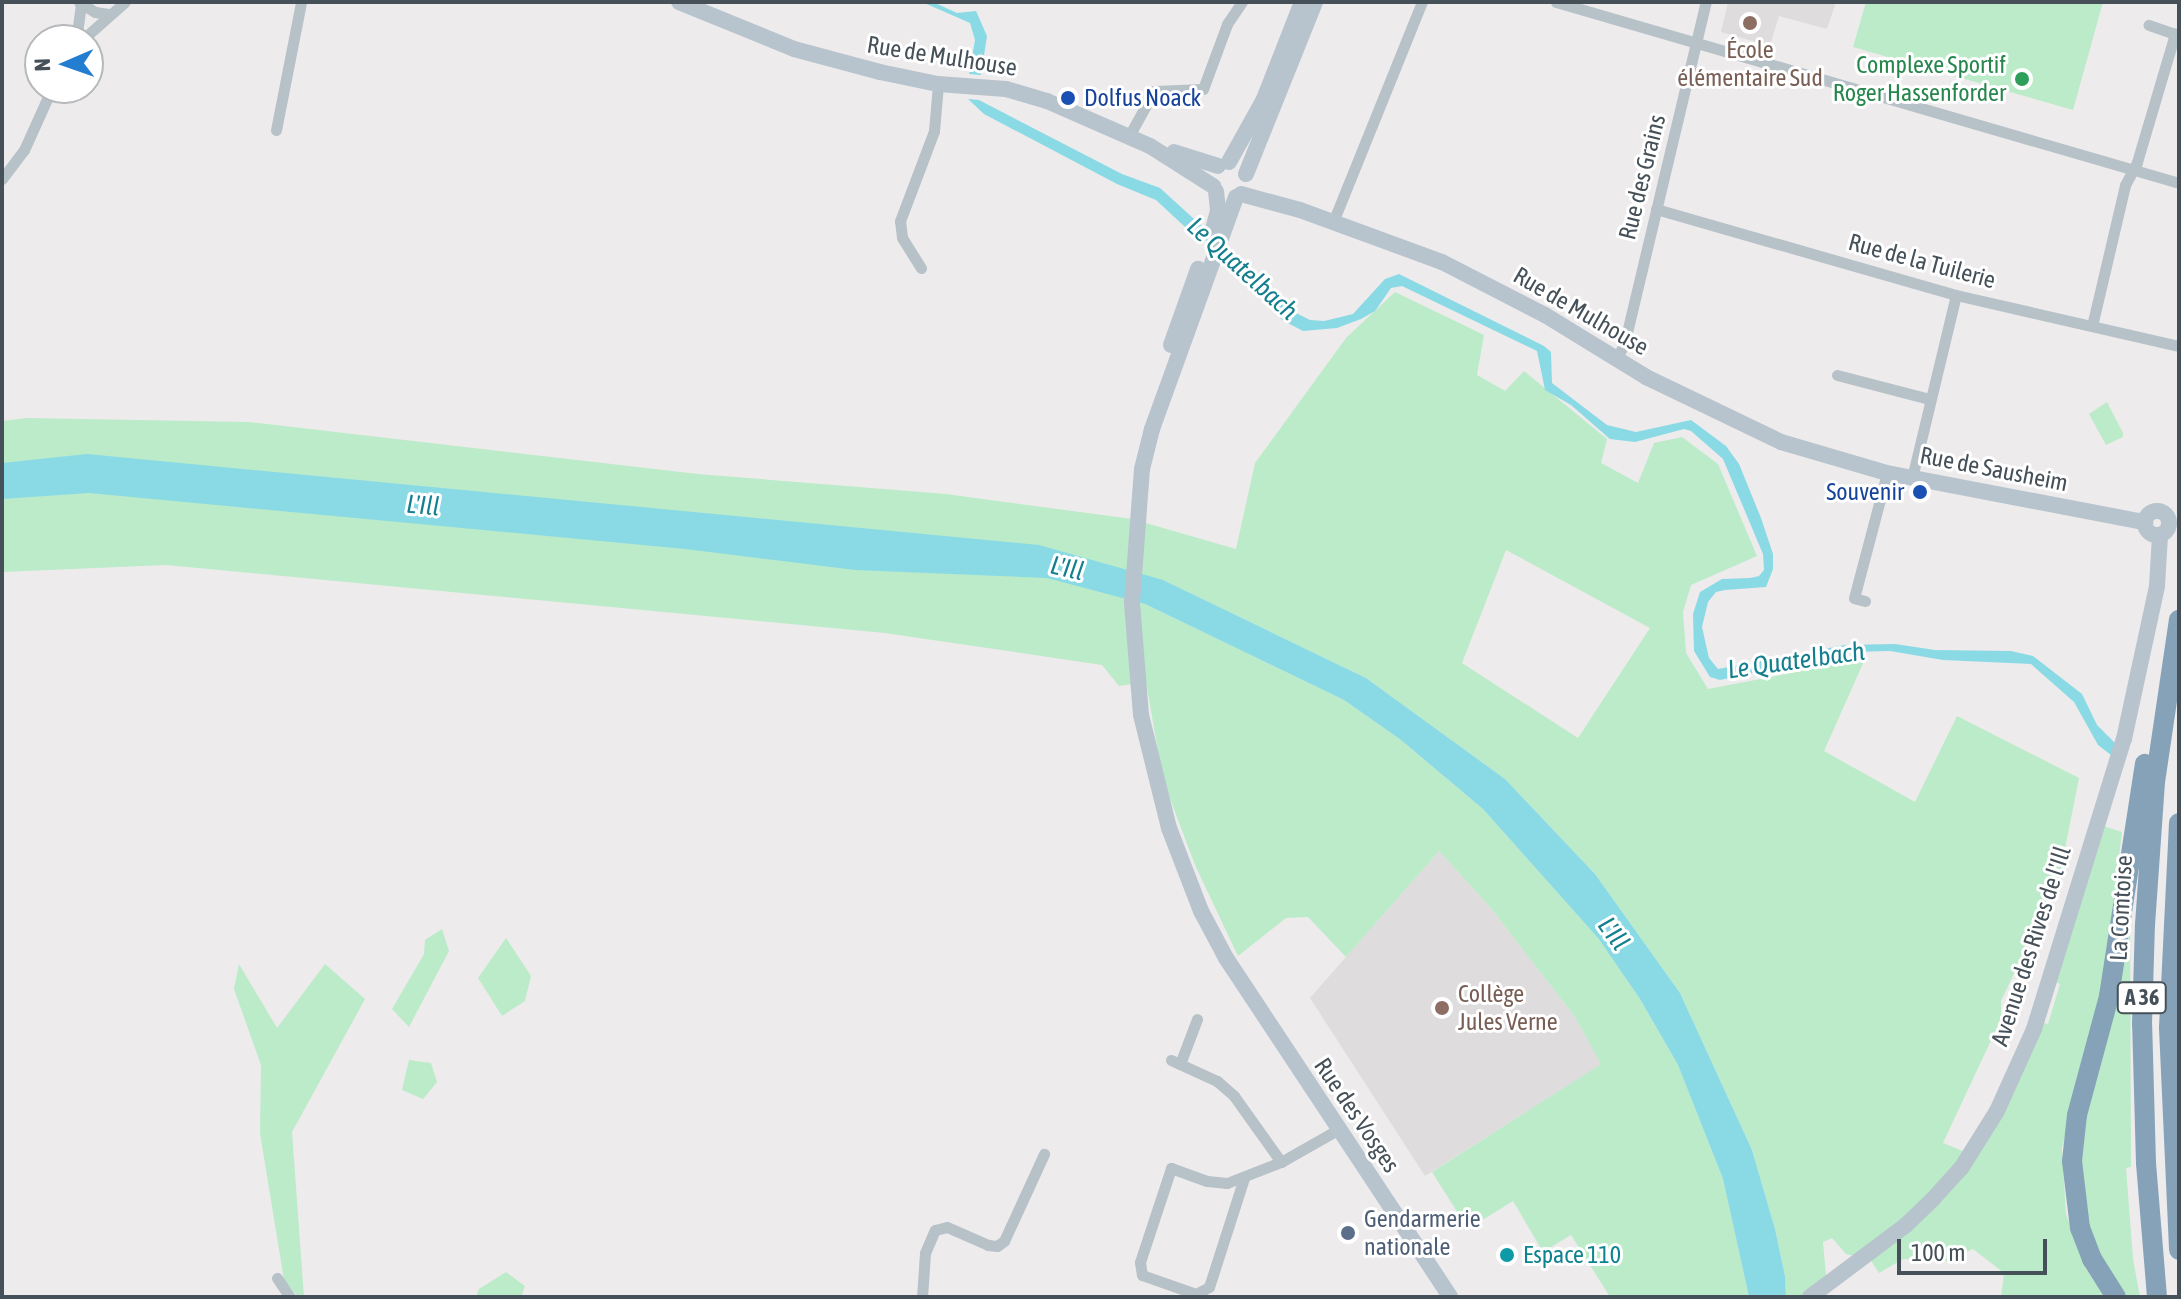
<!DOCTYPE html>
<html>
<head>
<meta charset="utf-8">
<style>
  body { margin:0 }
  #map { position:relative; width:2181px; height:1299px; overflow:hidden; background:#eeebec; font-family:"Asap Condensed",sans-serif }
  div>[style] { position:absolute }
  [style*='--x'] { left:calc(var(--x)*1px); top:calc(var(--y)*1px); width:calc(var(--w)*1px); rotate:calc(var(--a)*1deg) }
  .education>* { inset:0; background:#dfdcdd }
  .green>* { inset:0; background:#bbebc9 }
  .water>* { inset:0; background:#8adae6 }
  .stream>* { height:3px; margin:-1.5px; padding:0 1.5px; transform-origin:1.5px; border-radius:1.5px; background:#8adae6 }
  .street>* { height:11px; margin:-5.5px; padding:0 5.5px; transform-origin:5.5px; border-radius:5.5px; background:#b7c1c8 }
  .secondary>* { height:16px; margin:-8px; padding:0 8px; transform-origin:8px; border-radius:8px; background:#b8c4cd }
  .secondary>.ring { margin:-8px; padding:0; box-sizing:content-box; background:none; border:16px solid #b8c4cd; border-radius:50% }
  .highway>* { height:20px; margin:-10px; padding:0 10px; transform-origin:10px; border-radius:10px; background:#85a2b8 }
  .dots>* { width:22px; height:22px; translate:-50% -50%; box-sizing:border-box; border:4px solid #fff; border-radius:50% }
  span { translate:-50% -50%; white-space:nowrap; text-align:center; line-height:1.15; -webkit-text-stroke:6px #fff; paint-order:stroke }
  .shield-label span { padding:2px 6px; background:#fff; border:2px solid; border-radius:6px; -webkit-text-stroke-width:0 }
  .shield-label { font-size:22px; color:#455058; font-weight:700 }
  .education-label { font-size:24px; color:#785e54 }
  .left { translate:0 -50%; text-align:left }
  .street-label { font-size:24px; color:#455058 }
  .leisure-label { font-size:24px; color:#27864d }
  .right { translate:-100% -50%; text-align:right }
  .transit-label { font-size:24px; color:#164399 }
  .service-label { font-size:24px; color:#4e5e75 }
  .culture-label { font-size:24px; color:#0d838f }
  .water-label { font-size:26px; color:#147f8e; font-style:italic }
  .frame { position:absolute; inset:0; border:4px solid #455058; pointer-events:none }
  .north { position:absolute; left:24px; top:24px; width:80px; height:80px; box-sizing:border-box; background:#fff; border:2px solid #b5b9bc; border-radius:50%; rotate:268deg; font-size:22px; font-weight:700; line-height:32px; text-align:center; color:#455058 }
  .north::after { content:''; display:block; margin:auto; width:28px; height:36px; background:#237dd1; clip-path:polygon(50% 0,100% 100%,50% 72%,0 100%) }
  .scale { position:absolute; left:1897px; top:1239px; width:150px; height:36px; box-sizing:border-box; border:4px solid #455058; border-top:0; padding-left:10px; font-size:24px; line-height:28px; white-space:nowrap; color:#455058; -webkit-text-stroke:6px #fff; paint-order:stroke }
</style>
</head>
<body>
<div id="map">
  <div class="education">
    <div style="clip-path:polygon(1728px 2px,1836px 2px,1827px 29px,1779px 16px,1770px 46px,1721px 32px)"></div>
    <div style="clip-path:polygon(1439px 851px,1490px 907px,1575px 1017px,1602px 1064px,1425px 1176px,1310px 998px)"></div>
  </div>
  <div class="green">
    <div style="clip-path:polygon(1866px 2px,2103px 2px,2073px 110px,1853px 47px)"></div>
    <div style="clip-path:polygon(evenodd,1395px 292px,1484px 335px,1477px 375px,1505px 391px,1524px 371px,1607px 439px,1601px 463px,1638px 483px,1654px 443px,1682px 437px,1718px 464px,1757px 556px,1691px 585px,1683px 612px,1686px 653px,1708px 689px,1865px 659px,1824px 751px,1915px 802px,1957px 716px,2079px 778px,2059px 879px,2001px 1001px,2001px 1019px,1943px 1143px,1975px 1156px,2040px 1022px,2048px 1024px,2060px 984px,2053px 981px,2103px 826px,2122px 832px,2104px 980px,2062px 1148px,2066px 1214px,2086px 1269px,2105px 1297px,2001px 1297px,2004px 1273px,1973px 1249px,1947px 1261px,1903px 1259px,1879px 1273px,1864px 1250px,1855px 1256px,1846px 1254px,1832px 1238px,1823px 1242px,1826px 1275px,1800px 1297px,1786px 1297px,1785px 1276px,1775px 1229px,1752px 1150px,1680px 993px,1595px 874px,1505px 779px,1366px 678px,1163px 580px,1126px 600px,1145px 604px,1344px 700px,1401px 740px,1483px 809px,1598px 938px,1640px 999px,1678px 1065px,1723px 1179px,1749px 1297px,1610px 1297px,1571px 1235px,1543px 1252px,1513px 1201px,1468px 1229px,1432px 1172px,1601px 1064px,1575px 1017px,1490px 907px,1439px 851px,1346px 957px,1308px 917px,1286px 918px,1238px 956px,1195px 865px,1163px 780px,1146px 682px,1119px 686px,1102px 665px,885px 633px,166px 565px,2px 572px,2px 421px,27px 418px,249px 422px,698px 474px,946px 494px,1132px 519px,1236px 549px,1255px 463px,1346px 338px,1395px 292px,1506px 550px,1650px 628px,1578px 738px,1462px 663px,1506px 550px)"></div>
    <div style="clip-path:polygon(2107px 402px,2123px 433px,2123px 437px,2106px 445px,2089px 414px)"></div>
    <div style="clip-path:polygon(2130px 891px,2131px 1167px,2126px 1168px,2133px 1259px,2140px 1297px,2122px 1297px,2112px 1283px,2085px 1221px,2077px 1159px)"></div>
    <div style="clip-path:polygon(442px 929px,449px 951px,409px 1027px,392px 1009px,424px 954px,425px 940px)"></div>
    <div style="clip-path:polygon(506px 938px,531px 976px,525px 1001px,502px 1016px,478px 978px)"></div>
    <div style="clip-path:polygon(239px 964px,277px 1028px,325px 964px,365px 999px,292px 1132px,304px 1297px,298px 1297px,284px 1280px,260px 1133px,261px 1065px,234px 989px)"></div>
    <div style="clip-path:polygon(409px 1060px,431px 1063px,437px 1082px,423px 1099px,402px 1090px)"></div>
    <div style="clip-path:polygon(506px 1272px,525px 1286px,521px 1297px,476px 1297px,479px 1289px)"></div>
  </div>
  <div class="water">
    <div style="clip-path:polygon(922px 2px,933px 2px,957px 13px,976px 11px,987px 36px,981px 75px,969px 74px,975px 40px,970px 23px)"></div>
    <div style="clip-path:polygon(968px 99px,979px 100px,1122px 174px,1160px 188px,1204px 228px,1198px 239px,1156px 200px,1117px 184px,984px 114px)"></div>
    <div style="clip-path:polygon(1229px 249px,1288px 309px,1310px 320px,1324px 321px,1353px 314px,1385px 279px,1399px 274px,1544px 346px,1551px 352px,1552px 383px,1607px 425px,1636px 432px,1691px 420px,1726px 446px,1739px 464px,1761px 518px,1773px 554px,1773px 569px,1766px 587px,1725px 590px,1716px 592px,1708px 602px,1702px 627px,1709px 658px,1718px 669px,1845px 645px,1895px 644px,1935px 650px,2011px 651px,2033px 656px,2082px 694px,2097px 725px,2115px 743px,2111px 755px,2098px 745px,2074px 702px,2031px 664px,1943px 660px,1890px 651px,1851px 652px,1720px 680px,1710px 677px,1694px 651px,1693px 614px,1700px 592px,1722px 579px,1750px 578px,1759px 576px,1764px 570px,1763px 554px,1723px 459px,1691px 431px,1684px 429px,1635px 442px,1610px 439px,1571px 405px,1545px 390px,1537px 351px,1402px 286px,1391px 288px,1375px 311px,1361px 319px,1337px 328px,1303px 331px,1282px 320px,1249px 282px,1224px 263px)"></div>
    <div style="clip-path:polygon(87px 454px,1039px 545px,1163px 580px,1366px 678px,1505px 779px,1595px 874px,1680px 993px,1752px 1150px,1775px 1229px,1785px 1276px,1786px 1297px,1749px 1297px,1723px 1179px,1678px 1065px,1640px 999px,1598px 938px,1483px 809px,1401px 740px,1344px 700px,1145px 604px,1047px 578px,855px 570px,685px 549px,89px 493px,2px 499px,2px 463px)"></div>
  </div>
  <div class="stream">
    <div style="--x:1199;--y:232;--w:16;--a:43"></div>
  </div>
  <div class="street">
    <div style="--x:79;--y:2;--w:19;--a:32"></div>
    <div style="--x:95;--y:12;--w:14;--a:8"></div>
    <div style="--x:1556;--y:2;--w:649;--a:16.2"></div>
    <div style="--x:76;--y:40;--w:34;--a:-82"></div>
    <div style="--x:82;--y:40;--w:57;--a:-41.5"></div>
    <div style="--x:276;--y:130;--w:130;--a:-78.9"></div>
    <div style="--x:1129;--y:136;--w:51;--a:-60.9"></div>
    <div style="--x:1154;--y:91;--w:49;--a:-2.3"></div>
    <div style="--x:1203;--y:89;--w:69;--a:-69.7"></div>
    <div style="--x:1227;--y:24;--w:27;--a:-56"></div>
    <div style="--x:2;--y:179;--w:36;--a:-53"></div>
    <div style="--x:24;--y:150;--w:68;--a:-65.7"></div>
    <div style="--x:1656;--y:209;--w:312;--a:16"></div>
    <div style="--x:1956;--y:295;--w:229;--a:12.9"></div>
    <div style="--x:1333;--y:222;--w:237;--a:-68"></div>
    <div style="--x:921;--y:268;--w:36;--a:-122"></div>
    <div style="--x:902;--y:237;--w:16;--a:-97"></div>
    <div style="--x:900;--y:221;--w:96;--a:-69.3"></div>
    <div style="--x:934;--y:131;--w:47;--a:-85.1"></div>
    <div style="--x:2092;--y:326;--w:145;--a:-76.8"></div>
    <div style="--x:2125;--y:185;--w:26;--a:-62"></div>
    <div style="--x:2137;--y:162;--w:134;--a:-73.5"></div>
    <div style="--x:2175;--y:34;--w:28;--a:-161"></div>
    <div style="--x:1615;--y:360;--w:17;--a:-59"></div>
    <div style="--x:1624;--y:345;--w:353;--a:-76.6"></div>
    <div style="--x:1837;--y:375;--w:95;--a:14.6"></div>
    <div style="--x:1912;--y:478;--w:188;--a:-76.5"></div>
    <div style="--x:1865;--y:601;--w:11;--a:-165"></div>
    <div style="--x:1854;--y:598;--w:129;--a:-75.2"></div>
    <div style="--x:1171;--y:1060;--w:51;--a:24.5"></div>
    <div style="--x:1217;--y:1081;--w:23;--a:41"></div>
    <div style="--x:1234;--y:1096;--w:81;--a:54.5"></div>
    <div style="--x:1180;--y:1064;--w:48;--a:-69.3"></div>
    <div style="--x:1244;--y:1178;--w:114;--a:107.8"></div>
    <div style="--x:1209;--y:1287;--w:15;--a:152"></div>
    <div style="--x:1196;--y:1294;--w:57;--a:-160.6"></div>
    <div style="--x:1142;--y:1275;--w:13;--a:-99"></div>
    <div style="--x:1140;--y:1262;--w:99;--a:-71.7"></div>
    <div style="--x:1171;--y:1168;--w:38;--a:20"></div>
    <div style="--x:1207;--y:1181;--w:20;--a:6"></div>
    <div style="--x:1227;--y:1183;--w:58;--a:-21.3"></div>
    <div style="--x:1281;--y:1162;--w:67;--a:-29.6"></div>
    <div style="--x:277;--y:1278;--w:23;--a:56"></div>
    <div style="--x:922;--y:1297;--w:44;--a:-86.1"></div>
    <div style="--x:925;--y:1253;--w:25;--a:-67"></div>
    <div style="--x:935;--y:1230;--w:12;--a:-14"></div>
    <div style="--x:947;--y:1227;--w:45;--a:23.7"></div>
    <div style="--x:988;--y:1245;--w:9;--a:6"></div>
    <div style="--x:997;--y:1246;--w:9;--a:-36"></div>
    <div style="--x:1004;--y:1241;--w:96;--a:-65.3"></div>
  </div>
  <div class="secondary">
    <div style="--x:679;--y:2;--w:124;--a:22.2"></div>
    <div style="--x:794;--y:49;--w:89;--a:15"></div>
    <div style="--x:880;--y:72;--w:59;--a:11.7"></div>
    <div style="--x:938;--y:84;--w:68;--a:4.2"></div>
    <div style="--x:1006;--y:89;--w:43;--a:16.3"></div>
    <div style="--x:1047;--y:101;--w:112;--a:23.6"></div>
    <div style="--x:1150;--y:146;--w:75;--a:32.4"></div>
    <div style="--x:1174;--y:152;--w:46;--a:17.7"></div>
    <div style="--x:1229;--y:162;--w:72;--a:-60.9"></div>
    <div style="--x:1264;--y:99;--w:104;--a:-68.6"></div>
    <div style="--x:1246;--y:174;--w:185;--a:-68.1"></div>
    <div style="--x:1241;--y:194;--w:61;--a:15.2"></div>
    <div style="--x:1300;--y:210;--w:151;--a:20.1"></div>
    <div style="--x:1442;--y:262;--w:116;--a:27.2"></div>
    <div style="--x:1545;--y:315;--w:119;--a:31.5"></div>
    <div style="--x:1646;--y:377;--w:150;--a:25.7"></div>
    <div style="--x:1781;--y:442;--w:110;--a:16.3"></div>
    <div style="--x:1887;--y:473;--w:263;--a:10.8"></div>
    <div style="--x:1236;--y:197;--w:247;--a:109.9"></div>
    <div style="--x:1152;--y:429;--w:41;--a:104"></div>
    <div style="--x:1142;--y:469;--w:134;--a:94.3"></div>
    <div style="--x:1132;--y:603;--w:112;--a:85.4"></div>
    <div style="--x:1141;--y:715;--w:116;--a:76.1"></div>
    <div style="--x:1169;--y:828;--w:89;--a:68.9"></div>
    <div style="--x:1201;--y:911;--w:53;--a:62"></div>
    <div style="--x:1226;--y:958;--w:406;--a:56.5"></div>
    <div style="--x:1212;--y:233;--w:24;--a:-75"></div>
    <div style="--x:1218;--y:210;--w:19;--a:-96"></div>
    <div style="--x:1171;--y:345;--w:81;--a:-70.4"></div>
    <div class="ring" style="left:2145px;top:511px;width:8px;height:8px"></div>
    <div style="--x:1810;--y:1297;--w:119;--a:-36.8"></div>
    <div style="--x:1905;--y:1226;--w:39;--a:-44"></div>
    <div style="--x:1933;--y:1199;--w:43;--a:-47.8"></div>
    <div style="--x:1962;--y:1167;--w:66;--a:-58"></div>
    <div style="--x:1997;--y:1111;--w:90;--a:-65.7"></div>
    <div style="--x:2034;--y:1029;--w:304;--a:-72.8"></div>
    <div style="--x:2124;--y:739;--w:157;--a:-77.8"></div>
    <div style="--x:2157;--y:586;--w:51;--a:-86.6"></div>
  </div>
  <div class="highway">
    <div style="--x:2179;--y:823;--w:205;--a:92.8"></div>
    <div style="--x:2169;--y:1028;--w:222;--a:87.4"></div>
    <div style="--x:2116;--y:1297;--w:45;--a:-122.3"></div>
    <div style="--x:2092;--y:1259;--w:33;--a:-111"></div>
    <div style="--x:2080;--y:1228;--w:67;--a:-96.8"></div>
    <div style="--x:2072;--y:1161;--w:46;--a:-83.8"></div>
    <div style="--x:2077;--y:1115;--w:123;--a:-74.9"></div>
    <div style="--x:2109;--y:996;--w:235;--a:-81.2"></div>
    <div style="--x:2157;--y:1297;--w:134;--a:-94.7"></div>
    <div style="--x:2146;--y:1163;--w:139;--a:-91.6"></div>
    <div style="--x:2142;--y:1024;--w:99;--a:-88.3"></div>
    <div style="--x:2145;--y:925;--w:143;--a:-86"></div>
    <div style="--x:2155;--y:782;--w:164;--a:-81.6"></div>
  </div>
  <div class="dots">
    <div style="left:1750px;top:23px;background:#8d6e63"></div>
    <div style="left:2022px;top:79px;background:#2e9e5b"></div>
    <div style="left:1068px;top:98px;background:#1a4fb4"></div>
    <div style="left:1920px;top:492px;background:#1a4fb4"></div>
    <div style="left:1442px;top:1008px;background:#8d6e63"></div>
    <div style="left:1348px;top:1233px;background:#5c6f8a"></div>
    <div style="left:1507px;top:1255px;background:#0f9aa8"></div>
  </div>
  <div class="shield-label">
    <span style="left:2142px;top:998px">A 36</span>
  </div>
  <div class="education-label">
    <span style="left:1750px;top:64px">École<br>élémentaire Sud</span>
    <span class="left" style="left:1458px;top:1008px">Collège<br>Jules Verne</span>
  </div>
  <div class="street-label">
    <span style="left:942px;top:56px;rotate:9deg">Rue de Mulhouse</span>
    <span style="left:1642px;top:177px;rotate:-76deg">Rue des Grains</span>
    <span style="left:1922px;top:261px;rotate:15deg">Rue de la Tuilerie</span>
    <span style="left:1581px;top:311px;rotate:30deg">Rue de Mulhouse</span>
    <span style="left:1994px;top:469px;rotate:11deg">Rue de Sausheim</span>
    <span style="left:2121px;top:908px;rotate:-87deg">La Comtoise</span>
    <span style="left:2031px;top:946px;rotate:-72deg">Avenue des Rives de l'Ill</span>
    <span style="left:1357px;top:1115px;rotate:56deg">Rue des Vosges</span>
  </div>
  <div class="leisure-label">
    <span class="right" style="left:2006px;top:79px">Complexe Sportif<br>Roger Hassenforder</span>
  </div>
  <div class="transit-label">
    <span class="left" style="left:1084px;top:98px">Dolfus Noack</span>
    <span class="right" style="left:1904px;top:492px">Souvenir</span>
  </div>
  <div class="service-label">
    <span class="left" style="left:1364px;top:1233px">Gendarmerie<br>nationale</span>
  </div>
  <div class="culture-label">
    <span class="left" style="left:1523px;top:1255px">Espace 110</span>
  </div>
  <div class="water-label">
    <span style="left:1242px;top:269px;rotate:42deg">Le Quatelbach</span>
    <span style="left:423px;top:506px;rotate:5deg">L'Ill</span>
    <span style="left:1067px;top:569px;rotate:13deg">L'Ill</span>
    <span style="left:1796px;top:661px;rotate:-8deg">Le Quatelbach</span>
    <span style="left:1613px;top:934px;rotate:54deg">L'Ill</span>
  </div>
  <div class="frame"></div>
  <div class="north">N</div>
  <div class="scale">100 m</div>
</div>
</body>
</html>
